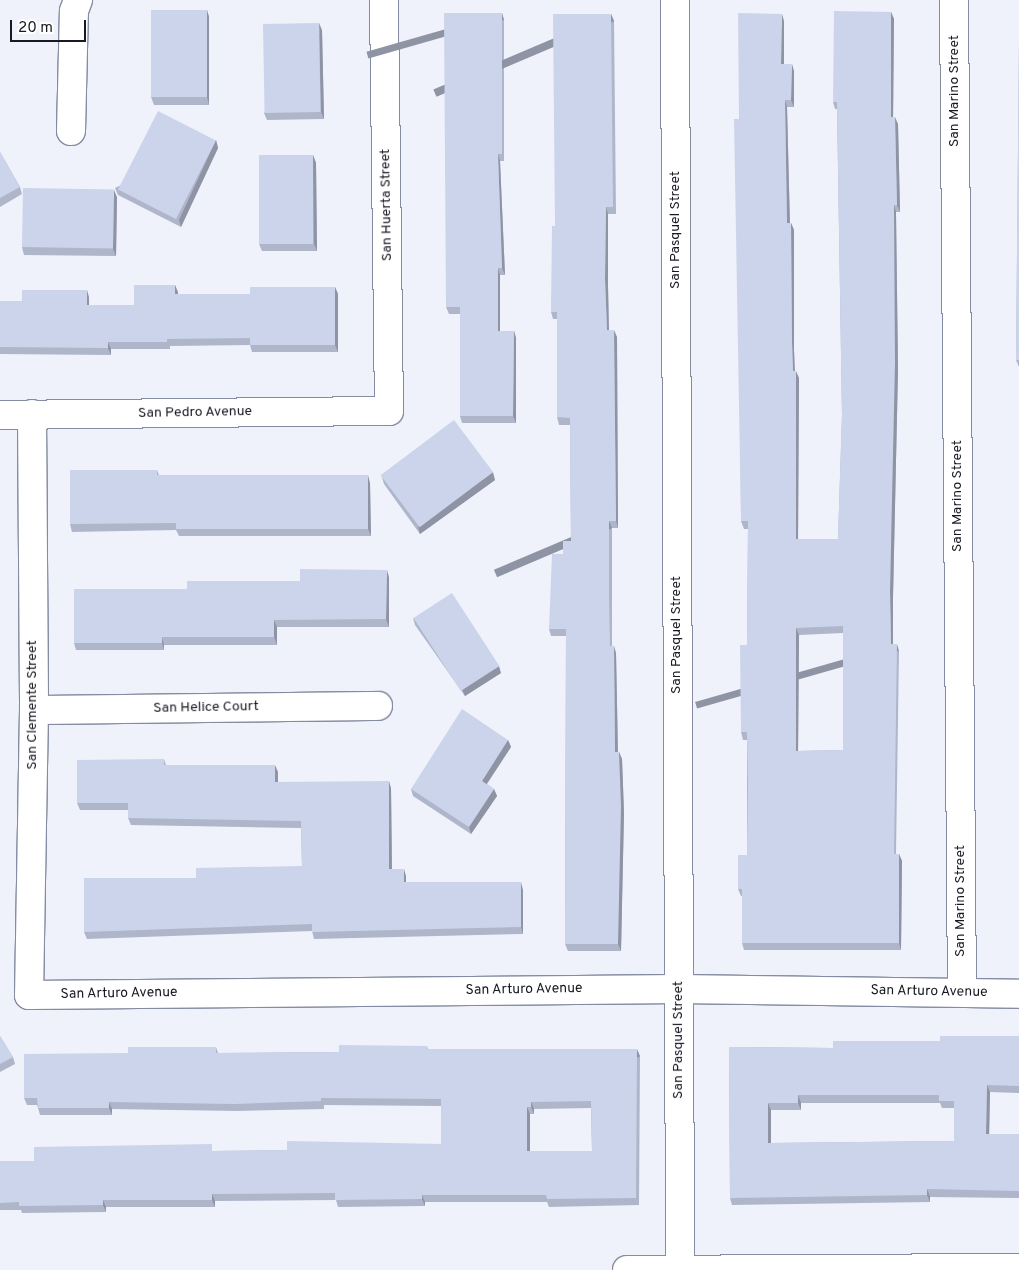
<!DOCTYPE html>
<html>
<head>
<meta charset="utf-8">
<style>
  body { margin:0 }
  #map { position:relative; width:1019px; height:1270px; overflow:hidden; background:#eff2fb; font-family:Overpass,sans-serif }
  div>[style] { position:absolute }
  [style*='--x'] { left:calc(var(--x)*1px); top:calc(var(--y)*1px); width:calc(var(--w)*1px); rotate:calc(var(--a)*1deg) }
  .roads { filter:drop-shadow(1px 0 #858ca1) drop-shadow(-1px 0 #858ca1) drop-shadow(0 1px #858ca1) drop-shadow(0 -1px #858ca1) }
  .street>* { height:28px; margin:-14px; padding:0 14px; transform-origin:14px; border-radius:14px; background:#fff }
  .secondary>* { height:28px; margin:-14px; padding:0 14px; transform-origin:14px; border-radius:14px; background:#fff }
  .wall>* { inset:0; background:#afb6ca }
  .shaded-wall>* { inset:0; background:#8f94a4; transform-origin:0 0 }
  .building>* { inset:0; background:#ccd4eb; transform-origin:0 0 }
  span { translate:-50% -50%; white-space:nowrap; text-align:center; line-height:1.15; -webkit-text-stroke:4.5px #fff; paint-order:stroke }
  .street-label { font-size:14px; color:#181a22 }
  .scale { position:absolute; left:10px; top:20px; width:76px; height:22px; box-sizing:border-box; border:2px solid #181a22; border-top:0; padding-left:6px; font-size:15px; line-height:18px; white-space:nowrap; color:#181a22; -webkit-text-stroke:4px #fff; paint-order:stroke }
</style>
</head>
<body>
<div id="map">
  <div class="roads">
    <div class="street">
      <div style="--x:675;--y:0;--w:1270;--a:89.77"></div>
      <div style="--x:954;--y:0;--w:991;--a:89.54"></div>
      <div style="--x:71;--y:131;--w:120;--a:-88.6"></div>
      <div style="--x:74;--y:11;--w:12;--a:-70"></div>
      <div style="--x:32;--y:414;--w:296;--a:89.6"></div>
      <div style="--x:34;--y:710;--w:285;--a:91"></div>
      <div style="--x:29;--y:995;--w:650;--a:-0.53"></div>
      <div style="--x:679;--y:989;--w:340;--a:0.8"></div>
      <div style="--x:0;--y:415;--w:389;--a:-0.6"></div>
      <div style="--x:389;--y:411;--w:411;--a:-90.7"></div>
      <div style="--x:34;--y:710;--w:344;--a:-0.7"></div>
    </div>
    <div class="secondary">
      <div style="--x:627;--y:1270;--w:392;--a:-0.3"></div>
    </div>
  </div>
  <div class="wall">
    <div style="clip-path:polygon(207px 10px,209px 17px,209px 105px,154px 105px,151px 97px)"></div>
    <div style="clip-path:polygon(evenodd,891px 12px,894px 19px,893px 117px,898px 124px,900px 212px,896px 212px,898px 370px,893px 598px,893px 644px,899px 651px,896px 854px,899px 854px,902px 861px,901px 950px,744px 950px,742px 943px,742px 896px,741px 896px,738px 889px,747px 855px,747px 740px,743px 740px,741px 732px,747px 645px,748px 529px,744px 529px,741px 521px,739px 119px,784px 21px,784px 64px,794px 71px,794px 107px,787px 107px,790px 223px,791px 223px,794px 230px,794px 350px,795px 371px,799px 378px,798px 539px,838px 539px,842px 415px,837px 109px,835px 109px,833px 102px,891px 12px,843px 633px,843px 750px,798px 751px,799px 635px,843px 633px)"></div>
    <div style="clip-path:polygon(502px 13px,504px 20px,504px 161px,500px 161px,505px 275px,500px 275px,500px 331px,514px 331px,516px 338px,516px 423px,462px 423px,460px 416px,460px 314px,449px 314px,446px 307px)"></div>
    <div style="clip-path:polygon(611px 14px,614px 21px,616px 214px,608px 214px,608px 286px,609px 330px,617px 337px,618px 528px,612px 528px,612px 646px,616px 653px,618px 752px,619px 752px,622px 759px,624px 813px,621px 951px,568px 951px,565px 944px,566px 636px,551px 636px,549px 629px,563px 554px,571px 541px,570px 425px,559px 425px,557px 417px,557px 319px,553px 319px,551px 312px,555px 226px)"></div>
    <div style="clip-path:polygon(322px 30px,324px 119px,267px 120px,264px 113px)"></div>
    <div style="clip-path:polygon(1019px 41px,1019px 367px,1016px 360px)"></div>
    <div style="clip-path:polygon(216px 140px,218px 148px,181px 227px,118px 195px,115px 188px)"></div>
    <div style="clip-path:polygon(0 152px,20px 187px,22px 194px,0 207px)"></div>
    <div style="clip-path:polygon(313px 155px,316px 163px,317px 251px,262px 251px,259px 244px)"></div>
    <div style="clip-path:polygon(117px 197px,116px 256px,24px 255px,22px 247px)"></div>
    <div style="clip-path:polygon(175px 285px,178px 294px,250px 294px,335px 287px,338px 294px,338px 352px,252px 352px,250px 345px,170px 346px,170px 349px,111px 349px,111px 355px,0 354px,0 301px,22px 301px,89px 297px,89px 305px,134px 305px)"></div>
    <div style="clip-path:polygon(157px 470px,159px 475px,370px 483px,371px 536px,179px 536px,176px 530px,72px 532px,70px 524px)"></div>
    <div style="clip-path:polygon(382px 477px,495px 480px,420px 534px,384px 484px)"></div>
    <div style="clip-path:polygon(389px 577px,389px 627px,277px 627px,277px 645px,164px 645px,164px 650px,76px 650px,74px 643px,187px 589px,300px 581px)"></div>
    <div style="clip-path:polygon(413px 618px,501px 673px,465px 696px,415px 625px)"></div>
    <div style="clip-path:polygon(508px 740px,511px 747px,487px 784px,494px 789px,497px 796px,471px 834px,413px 796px,411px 789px)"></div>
    <div style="clip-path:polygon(164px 759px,166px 765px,278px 772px,278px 782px,391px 788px,392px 869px,406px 876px,406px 882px,523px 890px,523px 934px,314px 939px,312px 931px,87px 939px,84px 932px,196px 878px,302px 866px,301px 828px,131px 825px,128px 818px,128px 810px,80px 810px,77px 803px)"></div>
    <div style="clip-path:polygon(0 1036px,13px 1057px,15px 1064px,0 1072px)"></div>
    <div style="clip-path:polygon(evenodd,1019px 1036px,1019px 1093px,990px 1092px,989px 1134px,1019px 1134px,1019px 1198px,930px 1197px,930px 1202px,732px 1205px,730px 1198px,729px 1047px,833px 1048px,1019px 1036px,801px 1103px,940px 1103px,942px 1108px,954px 1108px,954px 1141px,771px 1143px,771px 1110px,801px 1110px,801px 1103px)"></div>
    <div style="clip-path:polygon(evenodd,427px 1046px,428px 1049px,640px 1056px,639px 1205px,549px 1207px,547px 1202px,425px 1202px,425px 1206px,338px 1207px,336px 1200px,215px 1201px,215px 1207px,106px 1207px,106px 1212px,22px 1213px,21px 1210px,0 1210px,0 1161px,34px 1161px,215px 1151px,287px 1150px,441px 1144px,441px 1106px,324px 1105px,324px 1109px,237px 1111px,112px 1109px,112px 1115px,40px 1115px,38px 1108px,37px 1105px,27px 1105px,24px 1098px,128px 1053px,216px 1047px,218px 1053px,339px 1052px,427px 1046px,591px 1108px,592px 1151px,530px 1151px,530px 1114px,534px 1114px,534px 1109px,591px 1108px)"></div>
  </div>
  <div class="shaded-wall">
    <div style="clip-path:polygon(207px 10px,209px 17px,209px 105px,207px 97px)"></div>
    <div style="clip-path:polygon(891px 12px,894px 19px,893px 124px,891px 117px)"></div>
    <div style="left:502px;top:13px;width:7px;height:141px;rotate:74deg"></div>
    <div style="left:611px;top:14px;width:8px;height:193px;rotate:67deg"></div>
    <div style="clip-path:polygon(782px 14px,784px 21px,784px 71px,781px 64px)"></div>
    <div style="clip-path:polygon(319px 23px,322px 30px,324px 119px,321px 112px)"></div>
    <div style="clip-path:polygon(792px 64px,794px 71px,794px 107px,791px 100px)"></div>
    <div style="clip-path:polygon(785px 100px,787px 107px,790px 230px,787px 223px)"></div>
    <div style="clip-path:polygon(895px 117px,898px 124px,900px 212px,897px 205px)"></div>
    <div style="clip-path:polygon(216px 140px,218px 148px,181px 227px,179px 220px)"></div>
    <div style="clip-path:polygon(498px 154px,500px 161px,505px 275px,502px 268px)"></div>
    <div style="clip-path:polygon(313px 155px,316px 163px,317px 251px,314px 244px)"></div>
    <div style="clip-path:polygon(114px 190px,117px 197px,116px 256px,113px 249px)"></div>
    <div style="clip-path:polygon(894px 205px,896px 212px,898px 370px,893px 598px,893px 651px,891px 644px,890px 591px)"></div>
    <div style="clip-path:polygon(606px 207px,608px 214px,608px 286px,609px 337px,607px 330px,605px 279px)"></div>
    <div style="clip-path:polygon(791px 223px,794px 230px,794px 350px,795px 378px,793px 371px,792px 342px)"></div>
    <div style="clip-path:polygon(498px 268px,500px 275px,500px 338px,498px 331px)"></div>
    <div style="clip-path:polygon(175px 285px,178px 292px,178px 301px,175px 294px)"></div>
    <div style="clip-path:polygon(335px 287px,338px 294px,338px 352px,335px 345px)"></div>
    <div style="clip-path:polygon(87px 290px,89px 297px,89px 312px,87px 305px)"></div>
    <div style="clip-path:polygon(614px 330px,617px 337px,618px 528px,616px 521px)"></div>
    <div style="clip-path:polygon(514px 331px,516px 338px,516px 423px,513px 416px)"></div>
    <div style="clip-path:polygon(108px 342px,111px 349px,111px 355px,108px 348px)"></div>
    <div style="clip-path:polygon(796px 371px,799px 378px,798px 546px,796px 539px)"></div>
    <div style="clip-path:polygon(493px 472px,495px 480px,420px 534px,418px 527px)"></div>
    <div style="clip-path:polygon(368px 475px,370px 483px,371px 536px,368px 529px)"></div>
    <div style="left:609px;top:521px;width:8px;height:125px;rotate:67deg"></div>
    <div style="clip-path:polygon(387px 570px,389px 577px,389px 627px,386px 619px)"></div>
    <div style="clip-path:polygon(274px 620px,277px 627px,277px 645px,274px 637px)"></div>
    <div style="clip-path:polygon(796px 628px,799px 635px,798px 758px,796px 751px)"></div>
    <div style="clip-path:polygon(162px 637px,164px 645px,164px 650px,162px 643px)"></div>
    <div style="left:897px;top:644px;width:7px;height:210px;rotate:74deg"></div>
    <div style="clip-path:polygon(614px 646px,616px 653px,618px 759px,615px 752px)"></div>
    <div style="clip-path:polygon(499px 666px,501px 673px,465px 696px,462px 689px)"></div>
    <div style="clip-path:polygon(508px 740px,511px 747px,484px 788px,482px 781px)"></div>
    <div style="clip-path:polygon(619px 752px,622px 759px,624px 813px,621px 951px,618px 944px)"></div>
    <div style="clip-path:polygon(275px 765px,278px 772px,278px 789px,275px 782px)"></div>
    <div style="clip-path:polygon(389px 781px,391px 788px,392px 876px,389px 869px)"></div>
    <div style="clip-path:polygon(494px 789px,497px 796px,471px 834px,469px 827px)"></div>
    <div style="clip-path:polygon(899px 854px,902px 861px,901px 950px,899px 943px)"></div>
    <div style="clip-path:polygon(404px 869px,406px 876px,406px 890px,404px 882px)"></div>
    <div style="clip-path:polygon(521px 882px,523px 890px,523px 934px,521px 927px)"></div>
    <div style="left:637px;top:1049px;width:8px;height:149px;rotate:67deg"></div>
    <div style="clip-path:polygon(987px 1085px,990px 1092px,989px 1141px,986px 1134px)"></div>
    <div style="clip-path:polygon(798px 1095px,801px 1103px,801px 1110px,798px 1103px)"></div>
    <div style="clip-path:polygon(109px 1102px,112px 1109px,112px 1115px,109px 1108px)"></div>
    <div style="clip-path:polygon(531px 1102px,534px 1109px,534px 1114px,531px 1107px)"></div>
    <div style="clip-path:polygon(768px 1103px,771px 1110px,771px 1150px,768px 1143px)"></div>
    <div style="clip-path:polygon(527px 1107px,530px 1114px,530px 1159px,527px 1151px)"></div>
    <div style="clip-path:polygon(927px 1189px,930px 1197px,930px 1202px,927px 1195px)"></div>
    <div style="clip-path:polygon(212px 1194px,215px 1201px,215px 1207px,212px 1200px)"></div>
    <div style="clip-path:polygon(422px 1195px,425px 1202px,425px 1206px,422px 1199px)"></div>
    <div style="clip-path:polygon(103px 1200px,106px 1207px,106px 1212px,103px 1205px)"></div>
  </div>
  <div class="building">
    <div style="left:151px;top:10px;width:56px;height:87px"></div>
    <div style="clip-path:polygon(evenodd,834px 11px,891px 12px,891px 117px,895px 117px,897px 205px,894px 205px,895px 363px,890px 591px,891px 644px,897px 644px,894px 854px,899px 854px,899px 943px,742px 943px,742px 889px,738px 889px,738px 855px,747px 855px,748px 786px,747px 732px,741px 732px,740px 645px,747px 645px,748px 521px,741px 521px,734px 119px,739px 119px,738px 13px,782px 14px,781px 64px,792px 64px,791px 100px,785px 100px,787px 223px,791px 223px,792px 342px,793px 371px,796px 371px,796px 539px,838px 539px,842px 415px,837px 102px,833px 102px,834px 11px,843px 626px,843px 750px,796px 751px,796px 628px,843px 626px)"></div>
    <div style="clip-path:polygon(444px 13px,502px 13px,502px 154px,498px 154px,502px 268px,498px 268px,498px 331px,514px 331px,513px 416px,460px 416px,460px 307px,446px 307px)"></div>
    <div style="clip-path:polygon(553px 14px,611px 14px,613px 207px,606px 207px,605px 279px,607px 330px,614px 330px,616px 521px,609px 521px,609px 595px,610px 646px,614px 646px,615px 752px,619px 752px,621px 806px,618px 944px,565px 944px,566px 629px,549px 629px,552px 554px,563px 554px,563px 541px,571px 541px,570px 418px,557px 417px,557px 312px,551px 312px,552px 226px,555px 226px)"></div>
    <div style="left:319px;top:23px;width:89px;height:56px;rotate:89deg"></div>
    <div style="clip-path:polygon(1019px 41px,1019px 360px,1016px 360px)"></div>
    <div style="left:158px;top:111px;width:65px;height:88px;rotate:27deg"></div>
    <div style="clip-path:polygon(0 152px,20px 187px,0 198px)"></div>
    <div style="left:259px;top:155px;width:54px;height:89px"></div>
    <div style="left:23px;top:188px;width:91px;height:59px;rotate:1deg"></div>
    <div style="clip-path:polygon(134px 285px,175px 285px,175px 294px,250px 294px,250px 287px,335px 287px,335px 345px,250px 345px,250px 338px,167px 339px,167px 342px,108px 342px,108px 348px,0 347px,0 301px,22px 301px,22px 290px,87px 290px,87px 305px,134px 305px)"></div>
    <div style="left:454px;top:420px;width:65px;height:92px;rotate:53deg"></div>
    <div style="clip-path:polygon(70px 470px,157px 470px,157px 475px,368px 475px,368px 529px,176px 529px,176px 523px,70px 524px)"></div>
    <div style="clip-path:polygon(300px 569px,387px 570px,386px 619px,274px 620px,274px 637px,162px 637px,162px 643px,74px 643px,74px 589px,187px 589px,187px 581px,300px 581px)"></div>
    <div style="left:452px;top:593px;width:87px;height:46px;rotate:57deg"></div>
    <div style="clip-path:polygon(462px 709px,508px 740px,482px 781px,494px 789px,469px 827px,411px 789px)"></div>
    <div style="clip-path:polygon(164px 759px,164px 765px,275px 765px,275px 782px,389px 781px,389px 869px,404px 869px,404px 882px,521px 882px,521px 927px,312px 932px,312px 924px,84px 932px,84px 878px,196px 878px,196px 868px,302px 866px,301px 821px,128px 818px,128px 803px,77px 803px,77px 760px)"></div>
    <div style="clip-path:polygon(0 1036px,13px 1057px,0 1064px)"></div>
    <div style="clip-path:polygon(evenodd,940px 1036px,1019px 1036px,1019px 1086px,987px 1085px,986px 1134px,1019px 1134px,1019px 1191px,927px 1189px,927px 1195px,730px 1198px,729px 1047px,833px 1048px,833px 1041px,940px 1041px,940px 1036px,798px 1095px,939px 1095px,939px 1101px,954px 1101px,954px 1141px,768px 1143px,768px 1103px,798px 1103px,798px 1095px)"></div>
    <div style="clip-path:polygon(evenodd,339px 1045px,427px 1046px,427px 1049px,637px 1049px,636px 1198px,547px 1199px,546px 1195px,422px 1195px,422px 1199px,335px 1200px,335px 1193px,212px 1194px,212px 1200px,103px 1200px,103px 1205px,19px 1206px,19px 1202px,0 1203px,0 1161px,34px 1161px,34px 1147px,212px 1144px,212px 1151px,287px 1150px,287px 1141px,441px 1144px,441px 1099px,321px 1098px,321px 1101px,234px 1104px,109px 1102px,109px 1108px,38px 1108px,37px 1098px,24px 1098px,24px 1054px,128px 1053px,128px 1047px,216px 1047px,216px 1053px,339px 1052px,339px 1045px,591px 1101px,592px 1151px,527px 1151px,527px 1107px,531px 1107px,531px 1102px,591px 1101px)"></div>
  </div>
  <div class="street-label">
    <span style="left:955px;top:91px;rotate:-90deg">San Marino Street</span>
    <span style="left:387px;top:205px;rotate:-91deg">San Huerta Street</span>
    <span style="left:676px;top:230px;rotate:-90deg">San Pasquel Street</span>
    <span style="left:195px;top:413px;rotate:-1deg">San Pedro Avenue</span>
    <span style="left:958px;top:496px;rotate:-90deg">San Marino Street</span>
    <span style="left:677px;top:635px;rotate:-90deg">San Pasquel Street</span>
    <span style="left:33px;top:705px;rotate:-90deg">San Clemente Street</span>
    <span style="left:206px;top:708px;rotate:-1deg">San Helice Court</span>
    <span style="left:961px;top:901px;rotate:-90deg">San Marino Street</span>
    <span style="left:524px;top:990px;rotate:-1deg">San Arturo Avenue</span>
    <span style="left:929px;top:992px;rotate:1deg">San Arturo Avenue</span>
    <span style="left:119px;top:994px;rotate:-1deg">San Arturo Avenue</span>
    <span style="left:679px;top:1040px;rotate:-90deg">San Pasquel Street</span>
  </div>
  <div class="scale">20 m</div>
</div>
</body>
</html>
